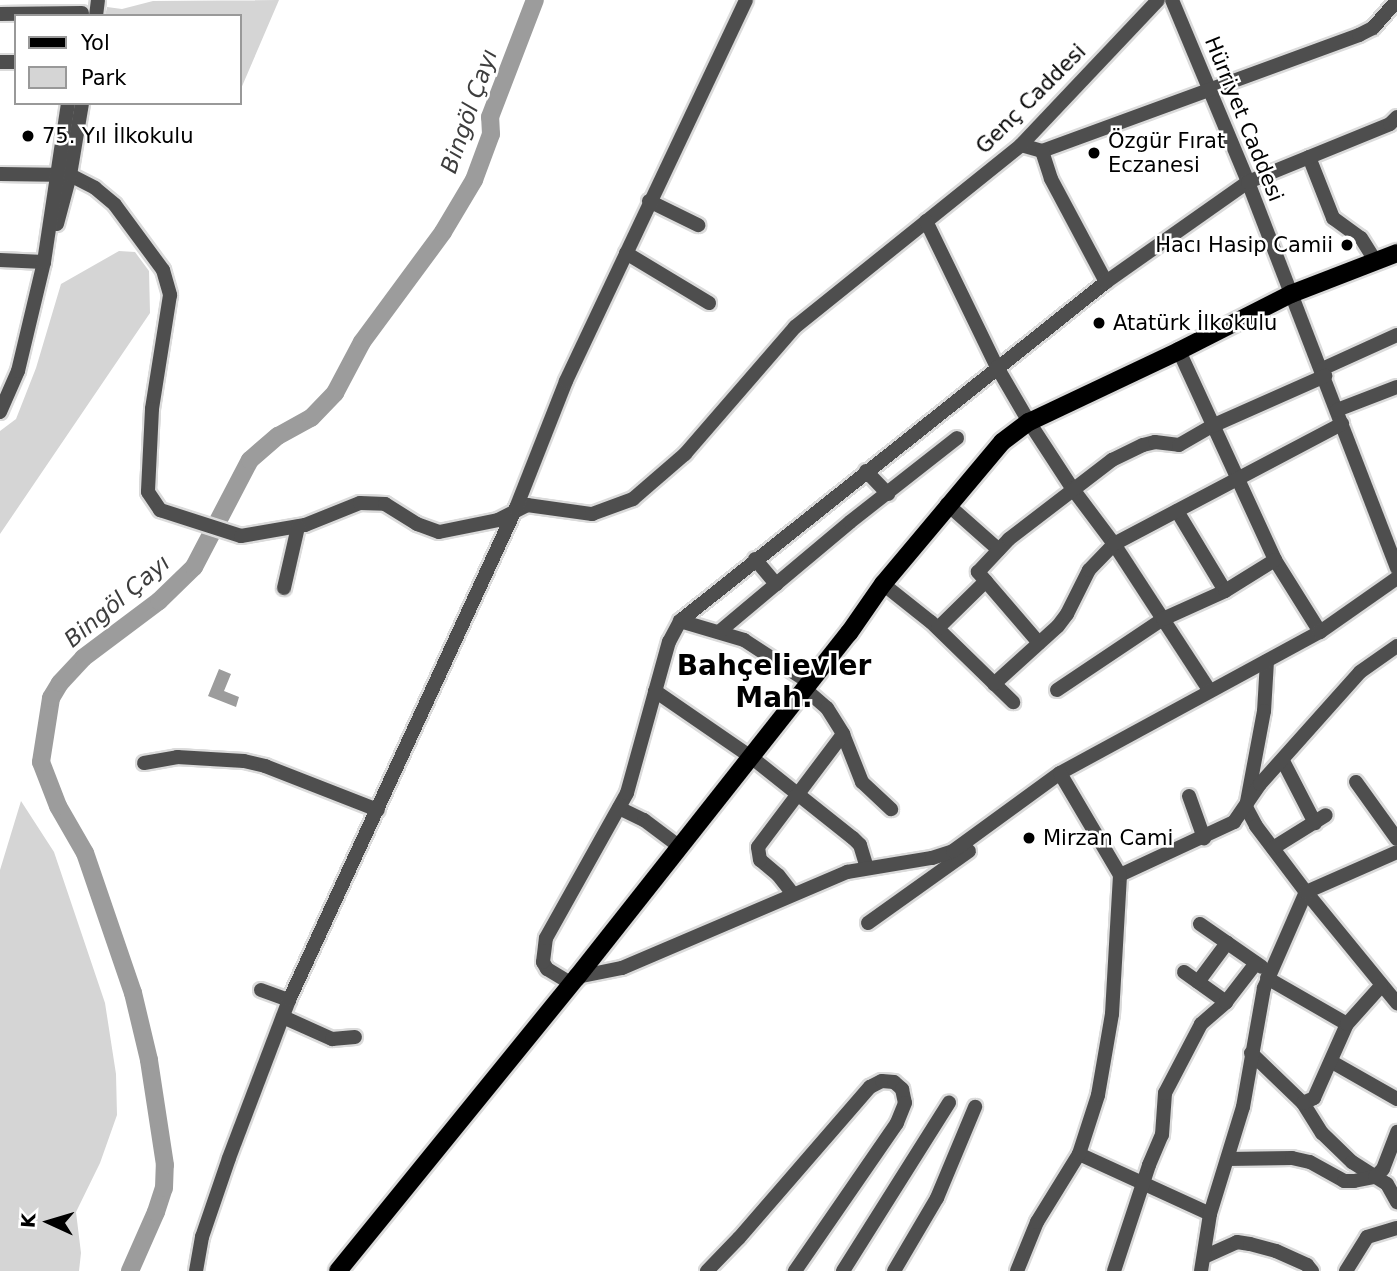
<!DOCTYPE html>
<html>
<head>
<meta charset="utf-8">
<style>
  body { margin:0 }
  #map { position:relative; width:1397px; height:1271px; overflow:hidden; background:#fff; font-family:"DejaVu Sans",sans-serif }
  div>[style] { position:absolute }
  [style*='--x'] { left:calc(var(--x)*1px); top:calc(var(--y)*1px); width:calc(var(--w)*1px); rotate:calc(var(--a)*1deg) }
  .green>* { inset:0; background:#d5d5d5 }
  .water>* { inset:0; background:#9c9c9c }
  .river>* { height:18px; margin:-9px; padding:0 9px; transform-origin:9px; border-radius:9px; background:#9c9c9c }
  .roads { filter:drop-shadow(2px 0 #dbdbdb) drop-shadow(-2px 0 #dbdbdb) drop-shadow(0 2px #dbdbdb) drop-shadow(0 -2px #dbdbdb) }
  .minor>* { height:14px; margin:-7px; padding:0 7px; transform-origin:7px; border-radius:7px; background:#4e4e4e }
  .major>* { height:18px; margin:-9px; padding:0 9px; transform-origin:9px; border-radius:9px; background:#000 }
  .dots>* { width:19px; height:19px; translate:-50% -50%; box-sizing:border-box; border:4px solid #fff; border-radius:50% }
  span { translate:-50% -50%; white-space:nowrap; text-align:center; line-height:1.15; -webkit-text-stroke:5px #fff; paint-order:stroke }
  .street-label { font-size:21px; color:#000 }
  .poi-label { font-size:21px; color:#000 }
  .left { translate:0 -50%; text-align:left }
  .right { translate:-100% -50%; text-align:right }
  .water-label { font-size:23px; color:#3d3d3d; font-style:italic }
  .district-label { font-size:28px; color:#000; font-weight:700 }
  .legend { position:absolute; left:14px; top:14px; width:228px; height:91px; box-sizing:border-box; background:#fff; border:2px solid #999; margin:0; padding:9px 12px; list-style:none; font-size:21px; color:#000 }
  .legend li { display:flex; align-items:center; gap:14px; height:35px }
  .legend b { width:35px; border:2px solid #999 }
  .north { position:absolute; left:14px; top:1187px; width:70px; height:70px; -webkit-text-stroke:5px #fff; paint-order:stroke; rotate:274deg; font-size:19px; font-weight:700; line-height:28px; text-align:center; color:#000 }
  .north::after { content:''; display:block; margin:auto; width:24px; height:32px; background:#000; clip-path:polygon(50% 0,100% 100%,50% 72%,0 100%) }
</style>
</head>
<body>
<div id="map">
  <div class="green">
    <div style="clip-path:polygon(279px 0,240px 91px,240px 16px,105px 16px,107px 7px,122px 9px,153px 1px)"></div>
    <div style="clip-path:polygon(119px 251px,135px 252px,149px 271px,150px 313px,0 534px,0 431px,16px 419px,36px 368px,61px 284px)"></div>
    <div style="clip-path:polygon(21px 801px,54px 852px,105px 1003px,116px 1074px,117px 1115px,100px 1163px,76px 1212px,81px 1253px,79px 1271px,0 1271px,0 870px)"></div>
  </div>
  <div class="water">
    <div style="clip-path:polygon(219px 669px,231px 674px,224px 691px,239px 697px,236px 707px,208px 696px)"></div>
  </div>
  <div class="river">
    <div style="--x:130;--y:1271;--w:64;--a:-66.2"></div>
    <div style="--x:156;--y:1212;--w:25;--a:-72"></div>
    <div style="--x:164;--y:1188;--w:23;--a:-88"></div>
    <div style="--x:165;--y:1165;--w:106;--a:-98.7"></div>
    <div style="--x:149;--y:1060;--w:69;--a:-103.4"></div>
    <div style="--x:133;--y:993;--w:148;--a:-108.9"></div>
    <div style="--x:85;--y:853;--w:54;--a:-119.9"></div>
    <div style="--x:58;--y:806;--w:47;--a:-111.1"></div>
    <div style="--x:41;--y:762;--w:65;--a:-81.1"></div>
    <div style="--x:51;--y:698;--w:17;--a:-59"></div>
    <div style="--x:60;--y:683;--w:34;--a:-47"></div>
    <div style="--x:83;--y:658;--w:95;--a:-36.9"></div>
    <div style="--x:159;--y:601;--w:49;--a:-44.2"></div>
    <div style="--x:194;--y:567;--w:121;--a:-62.4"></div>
    <div style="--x:250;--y:460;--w:37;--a:-41"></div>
    <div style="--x:278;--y:436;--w:38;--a:-29"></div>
    <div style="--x:311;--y:418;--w:35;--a:-46"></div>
    <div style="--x:335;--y:393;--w:58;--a:-62.1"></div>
    <div style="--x:362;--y:342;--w:137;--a:-53.6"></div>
    <div style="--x:443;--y:232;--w:61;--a:-59.2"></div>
    <div style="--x:474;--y:180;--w:49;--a:-69.7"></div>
    <div style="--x:491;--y:134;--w:17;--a:-93"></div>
    <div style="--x:490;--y:117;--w:125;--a:-69"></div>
  </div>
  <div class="roads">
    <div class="minor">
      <div style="--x:1172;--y:0;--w:197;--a:67.3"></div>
      <div style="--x:1248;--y:182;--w:414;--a:68.9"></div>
      <div style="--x:0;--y:14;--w:82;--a:-0.7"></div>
      <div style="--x:96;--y:16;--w:16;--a:-83"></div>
      <div style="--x:0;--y:62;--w:16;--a:0"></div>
      <div style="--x:1021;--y:145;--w:22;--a:16"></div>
      <div style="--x:1042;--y:151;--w:338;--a:-20.1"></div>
      <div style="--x:1359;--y:35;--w:16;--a:-27"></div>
      <div style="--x:1373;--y:28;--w:37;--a:-49"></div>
      <div style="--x:1042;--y:151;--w:29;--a:72"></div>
      <div style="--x:1051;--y:179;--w:117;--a:61.9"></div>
      <div style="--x:1309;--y:157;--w:66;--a:68.5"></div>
      <div style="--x:1333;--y:218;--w:34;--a:36"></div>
      <div style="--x:1361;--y:238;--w:26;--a:58"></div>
      <div style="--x:0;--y:174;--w:70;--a:0.8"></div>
      <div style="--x:70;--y:175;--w:28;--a:27"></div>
      <div style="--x:95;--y:188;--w:26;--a:40"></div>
      <div style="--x:115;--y:205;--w:81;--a:53.6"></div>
      <div style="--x:163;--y:270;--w:26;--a:74"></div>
      <div style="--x:170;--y:295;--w:115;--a:99"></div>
      <div style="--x:152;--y:409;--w:83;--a:92.8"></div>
      <div style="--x:148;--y:492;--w:22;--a:56"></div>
      <div style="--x:160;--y:510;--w:85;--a:17.8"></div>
      <div style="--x:241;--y:536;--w:65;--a:-9.8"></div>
      <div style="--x:305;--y:525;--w:59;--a:-21.8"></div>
      <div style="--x:360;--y:503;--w:25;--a:2"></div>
      <div style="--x:385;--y:504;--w:38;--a:32"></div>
      <div style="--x:417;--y:524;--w:23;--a:20"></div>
      <div style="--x:439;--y:532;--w:60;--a:-11.5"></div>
      <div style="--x:498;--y:520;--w:33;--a:-27"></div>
      <div style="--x:527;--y:505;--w:66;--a:7.9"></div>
      <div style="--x:592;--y:514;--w:44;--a:-20.1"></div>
      <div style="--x:633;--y:499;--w:69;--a:-40.9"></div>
      <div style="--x:685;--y:454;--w:168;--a:-49.1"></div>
      <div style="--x:795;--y:327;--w:290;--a:-38.8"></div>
      <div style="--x:1021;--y:145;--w:199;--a:-46.6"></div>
      <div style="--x:649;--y:201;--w:55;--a:26.1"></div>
      <div style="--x:926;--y:221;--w:162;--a:64.1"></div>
      <div style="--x:997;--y:367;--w:64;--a:59.8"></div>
      <div style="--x:1029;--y:422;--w:79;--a:56.9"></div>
      <div style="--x:1072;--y:488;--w:70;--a:53.1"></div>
      <div style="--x:1114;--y:544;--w:174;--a:56.9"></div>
      <div style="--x:57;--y:224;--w:51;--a:-75.1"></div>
      <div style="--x:70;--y:175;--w:73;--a:-80.5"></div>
      <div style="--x:626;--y:253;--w:97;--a:31.1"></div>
      <div style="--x:0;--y:260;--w:44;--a:2.6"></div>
      <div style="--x:1179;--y:351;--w:230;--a:65.3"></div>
      <div style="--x:1275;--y:560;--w:85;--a:58"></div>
      <div style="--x:1322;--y:369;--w:82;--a:-24.4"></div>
      <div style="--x:1337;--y:410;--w:64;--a:-21"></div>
      <div style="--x:0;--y:412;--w:45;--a:-66.3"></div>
      <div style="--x:18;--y:371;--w:112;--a:-76.6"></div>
      <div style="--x:44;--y:262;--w:161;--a:-81.4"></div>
      <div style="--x:866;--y:471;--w:32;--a:46"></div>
      <div style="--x:947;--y:504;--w:69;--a:41.5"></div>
      <div style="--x:1177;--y:511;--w:93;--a:59"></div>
      <div style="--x:755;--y:559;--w:33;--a:50"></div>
      <div style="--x:883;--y:584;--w:61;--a:38.4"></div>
      <div style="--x:931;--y:622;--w:115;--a:44.3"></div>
      <div style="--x:284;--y:588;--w:63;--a:-77.1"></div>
      <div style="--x:680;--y:621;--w:67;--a:16.5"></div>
      <div style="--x:744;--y:640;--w:79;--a:33.1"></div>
      <div style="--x:938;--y:628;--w:67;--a:-44.4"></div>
      <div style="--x:719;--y:632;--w:171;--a:-40"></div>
      <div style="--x:850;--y:522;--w:136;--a:-38.1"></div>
      <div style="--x:1039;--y:643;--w:94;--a:-130.7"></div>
      <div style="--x:978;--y:572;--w:45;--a:-46.8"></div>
      <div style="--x:1009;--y:539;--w:130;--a:-37.5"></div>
      <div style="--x:1112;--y:460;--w:34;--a:-26"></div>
      <div style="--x:1143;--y:445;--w:12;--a:-14"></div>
      <div style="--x:1155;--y:442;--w:24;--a:7"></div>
      <div style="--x:1179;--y:445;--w:38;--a:-30"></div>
      <div style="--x:1212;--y:426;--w:124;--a:-23.9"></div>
      <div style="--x:1267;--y:661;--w:50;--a:93.4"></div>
      <div style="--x:1264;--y:711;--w:98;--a:100.6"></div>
      <div style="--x:1246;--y:807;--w:21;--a:62"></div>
      <div style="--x:1256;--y:826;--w:83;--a:52.9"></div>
      <div style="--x:1306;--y:892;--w:144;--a:50.7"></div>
      <div style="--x:994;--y:684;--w:86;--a:-42.2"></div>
      <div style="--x:1058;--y:626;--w:15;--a:-53"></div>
      <div style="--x:1067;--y:614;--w:49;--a:-63.4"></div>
      <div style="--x:1089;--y:570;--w:36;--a:-46"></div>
      <div style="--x:1114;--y:544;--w:258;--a:-27.8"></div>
      <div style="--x:805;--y:689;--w:29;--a:41"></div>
      <div style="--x:827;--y:708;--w:31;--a:58"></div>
      <div style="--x:843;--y:734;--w:52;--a:68.4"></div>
      <div style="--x:862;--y:782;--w:40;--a:43"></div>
      <div style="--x:1057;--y:690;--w:128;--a:-33.8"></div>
      <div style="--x:1163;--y:619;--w:68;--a:-24.3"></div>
      <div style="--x:1225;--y:591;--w:59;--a:-31.8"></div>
      <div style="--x:655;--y:691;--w:116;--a:34.5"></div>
      <div style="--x:751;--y:757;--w:130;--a:38.5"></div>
      <div style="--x:853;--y:838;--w:10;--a:45"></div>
      <div style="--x:860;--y:845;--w:24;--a:73"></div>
      <div style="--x:1283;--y:761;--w:70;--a:62.7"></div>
      <div style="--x:144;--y:763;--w:34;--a:-10"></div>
      <div style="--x:177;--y:757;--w:67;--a:3.4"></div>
      <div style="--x:244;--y:761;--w:22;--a:13"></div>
      <div style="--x:265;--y:766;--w:121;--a:21.3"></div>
      <div style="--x:1356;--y:782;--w:70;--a:54.3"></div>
      <div style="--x:1189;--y:796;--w:45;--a:70.3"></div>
      <div style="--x:619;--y:808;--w:28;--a:26"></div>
      <div style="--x:644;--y:820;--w:45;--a:36.9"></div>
      <div style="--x:1273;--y:848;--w:62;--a:-31.9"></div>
      <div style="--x:1120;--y:875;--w:126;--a:-24.9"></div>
      <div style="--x:1234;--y:822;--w:46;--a:-55.6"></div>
      <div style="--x:1260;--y:784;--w:150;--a:-48.2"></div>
      <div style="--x:1360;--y:672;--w:45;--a:-35.1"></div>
      <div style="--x:793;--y:894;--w:24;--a:-128"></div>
      <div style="--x:778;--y:875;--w:23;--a:-140"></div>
      <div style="--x:760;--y:860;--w:13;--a:-99"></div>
      <div style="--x:758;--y:847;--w:141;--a:-53"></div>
      <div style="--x:868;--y:923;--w:124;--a:-35.5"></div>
      <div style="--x:1200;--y:924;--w:75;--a:34.7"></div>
      <div style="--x:1184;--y:972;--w:52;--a:35.5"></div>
      <div style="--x:577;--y:977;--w:46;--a:-11.3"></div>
      <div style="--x:622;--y:968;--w:245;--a:-23.1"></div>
      <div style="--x:847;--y:872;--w:86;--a:-9.4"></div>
      <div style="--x:932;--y:858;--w:22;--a:-18"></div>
      <div style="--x:953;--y:851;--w:132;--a:-36.1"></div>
      <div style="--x:1060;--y:773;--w:296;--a:-28.5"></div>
      <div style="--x:1320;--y:632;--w:94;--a:-35"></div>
      <div style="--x:1267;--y:978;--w:92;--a:29.9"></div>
      <div style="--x:1198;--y:982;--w:49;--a:-53.4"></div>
      <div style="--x:572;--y:984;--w:29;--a:-149"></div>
      <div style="--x:547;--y:969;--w:8;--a:-120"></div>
      <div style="--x:543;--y:962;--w:24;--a:-83"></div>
      <div style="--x:546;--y:938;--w:166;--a:-60.8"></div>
      <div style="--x:627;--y:793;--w:157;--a:-74.5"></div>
      <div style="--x:669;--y:642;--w:24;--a:-62"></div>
      <div style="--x:680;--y:621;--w:544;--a:-38.51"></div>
      <div style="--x:1106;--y:282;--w:174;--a:-35.2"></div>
      <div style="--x:1248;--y:182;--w:153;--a:-22.2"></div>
      <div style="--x:1390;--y:124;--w:10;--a:-45"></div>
      <div style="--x:261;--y:990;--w:30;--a:20"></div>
      <div style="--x:283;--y:1017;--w:54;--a:24.2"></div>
      <div style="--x:332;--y:1039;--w:23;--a:-5"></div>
      <div style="--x:1251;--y:1053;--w:72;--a:43.9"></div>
      <div style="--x:1303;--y:1103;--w:36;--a:58"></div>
      <div style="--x:1322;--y:1133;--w:42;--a:44"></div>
      <div style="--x:1352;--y:1162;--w:41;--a:32.2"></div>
      <div style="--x:1387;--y:1184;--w:21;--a:61"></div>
      <div style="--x:1332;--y:1062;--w:75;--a:29.6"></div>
      <div style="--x:1303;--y:1103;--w:12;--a:-24"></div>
      <div style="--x:1314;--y:1098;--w:81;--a:-66"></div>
      <div style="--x:1347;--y:1024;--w:51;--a:-48.2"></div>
      <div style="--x:1079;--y:1154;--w:144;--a:24.6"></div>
      <div style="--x:1228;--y:1159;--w:64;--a:-0.9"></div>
      <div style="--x:1292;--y:1158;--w:18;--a:13"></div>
      <div style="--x:1310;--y:1162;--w:39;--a:29"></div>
      <div style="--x:1344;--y:1181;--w:10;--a:0"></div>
      <div style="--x:1354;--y:1181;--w:21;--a:-11"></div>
      <div style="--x:1375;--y:1177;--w:11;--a:-45"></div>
      <div style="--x:1383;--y:1169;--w:40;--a:-69"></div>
      <div style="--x:1206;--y:1256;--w:34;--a:-24"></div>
      <div style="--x:1237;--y:1242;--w:13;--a:9"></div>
      <div style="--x:1250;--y:1244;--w:27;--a:15"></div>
      <div style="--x:1276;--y:1251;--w:34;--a:24"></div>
      <div style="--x:1307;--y:1265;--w:8;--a:50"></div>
      <div style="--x:196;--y:1271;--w:35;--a:-80"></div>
      <div style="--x:202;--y:1237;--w:83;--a:-71.1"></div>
      <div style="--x:229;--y:1158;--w:169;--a:-69.2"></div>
      <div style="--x:289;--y:1000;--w:542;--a:-65.23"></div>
      <div style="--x:516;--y:508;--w:136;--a:-68.5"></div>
      <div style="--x:566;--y:381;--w:421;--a:-64.7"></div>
      <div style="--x:707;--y:1271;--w:46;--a:-45.9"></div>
      <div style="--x:739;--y:1238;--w:200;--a:-49.1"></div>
      <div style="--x:870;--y:1087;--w:13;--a:-27"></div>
      <div style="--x:882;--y:1081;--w:12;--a:5"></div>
      <div style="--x:894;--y:1082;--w:11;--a:41"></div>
      <div style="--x:902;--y:1089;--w:14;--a:78"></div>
      <div style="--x:905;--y:1103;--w:22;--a:112"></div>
      <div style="--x:897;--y:1123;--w:180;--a:124.6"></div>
      <div style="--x:843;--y:1271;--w:199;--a:-57.8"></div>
      <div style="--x:894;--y:1271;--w:85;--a:-59.5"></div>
      <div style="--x:937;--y:1198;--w:99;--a:-67.3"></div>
      <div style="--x:1017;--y:1271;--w:53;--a:-67.8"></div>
      <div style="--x:1037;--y:1222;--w:80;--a:-58.3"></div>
      <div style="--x:1079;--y:1154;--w:62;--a:-72.1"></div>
      <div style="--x:1098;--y:1095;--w:82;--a:-80.2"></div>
      <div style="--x:1112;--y:1014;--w:139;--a:-86.7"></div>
      <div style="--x:1120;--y:875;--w:118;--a:-120.5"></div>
      <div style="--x:1114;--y:1271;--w:112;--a:-71.7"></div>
      <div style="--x:1149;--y:1165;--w:33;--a:-67"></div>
      <div style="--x:1162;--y:1135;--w:42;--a:-85.9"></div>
      <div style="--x:1165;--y:1093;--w:78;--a:-62.4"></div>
      <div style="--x:1201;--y:1024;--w:33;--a:-41"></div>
      <div style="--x:1226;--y:1002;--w:49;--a:-52.4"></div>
      <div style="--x:1201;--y:1271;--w:58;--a:-81"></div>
      <div style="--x:1210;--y:1214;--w:112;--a:-72.9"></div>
      <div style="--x:1243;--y:1107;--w:121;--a:-80"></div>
      <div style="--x:1264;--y:988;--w:105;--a:-66.4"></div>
      <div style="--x:1306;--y:892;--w:99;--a:-23.7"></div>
      <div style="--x:1346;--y:1271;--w:40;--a:-58"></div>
      <div style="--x:1367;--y:1237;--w:31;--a:-17"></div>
    </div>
    <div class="major">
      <div style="--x:338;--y:1271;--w:379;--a:-50.9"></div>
      <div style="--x:577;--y:977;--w:439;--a:-51.7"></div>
      <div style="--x:849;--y:633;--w:60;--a:-55.2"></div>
      <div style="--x:883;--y:584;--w:185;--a:-50"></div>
      <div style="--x:1002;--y:442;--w:34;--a:-37"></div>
      <div style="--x:1029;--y:422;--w:166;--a:-25.3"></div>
      <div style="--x:1179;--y:351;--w:126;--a:-27"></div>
      <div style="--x:1291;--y:294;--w:114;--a:-21.1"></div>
    </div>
  </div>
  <div class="dots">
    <div style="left:28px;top:136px;background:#000"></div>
    <div style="left:1094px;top:153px;background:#000"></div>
    <div style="left:1347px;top:245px;background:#000"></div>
    <div style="left:1099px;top:323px;background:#000"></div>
    <div style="left:1029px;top:838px;background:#000"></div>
  </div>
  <div class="street-label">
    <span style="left:1031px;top:99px;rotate:-45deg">Genç Caddesi</span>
    <span style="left:1244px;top:119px;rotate:68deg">Hürriyet Caddesi</span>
  </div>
  <div class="poi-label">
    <span class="left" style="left:42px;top:136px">75. Yıl İlkokulu</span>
    <span class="left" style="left:1108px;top:153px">Özgür Fırat<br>Eczanesi</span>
    <span class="right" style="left:1333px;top:245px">Hacı Hasip Camii</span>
    <span class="left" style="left:1113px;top:323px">Atatürk İlkokulu</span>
    <span class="left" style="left:1043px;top:838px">Mirzan Cami</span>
  </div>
  <div class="water-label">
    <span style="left:469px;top:111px;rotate:-71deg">Bingöl Çayı</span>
    <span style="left:117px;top:601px;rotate:-40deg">Bingöl Çayı</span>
  </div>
  <div class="district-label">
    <span style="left:774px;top:682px">Bahçelievler<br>Mah.</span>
  </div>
  <ul class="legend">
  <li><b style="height:9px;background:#000"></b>Yol</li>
  <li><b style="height:19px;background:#d5d5d5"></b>Park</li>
  </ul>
  <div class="north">K</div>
</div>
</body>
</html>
